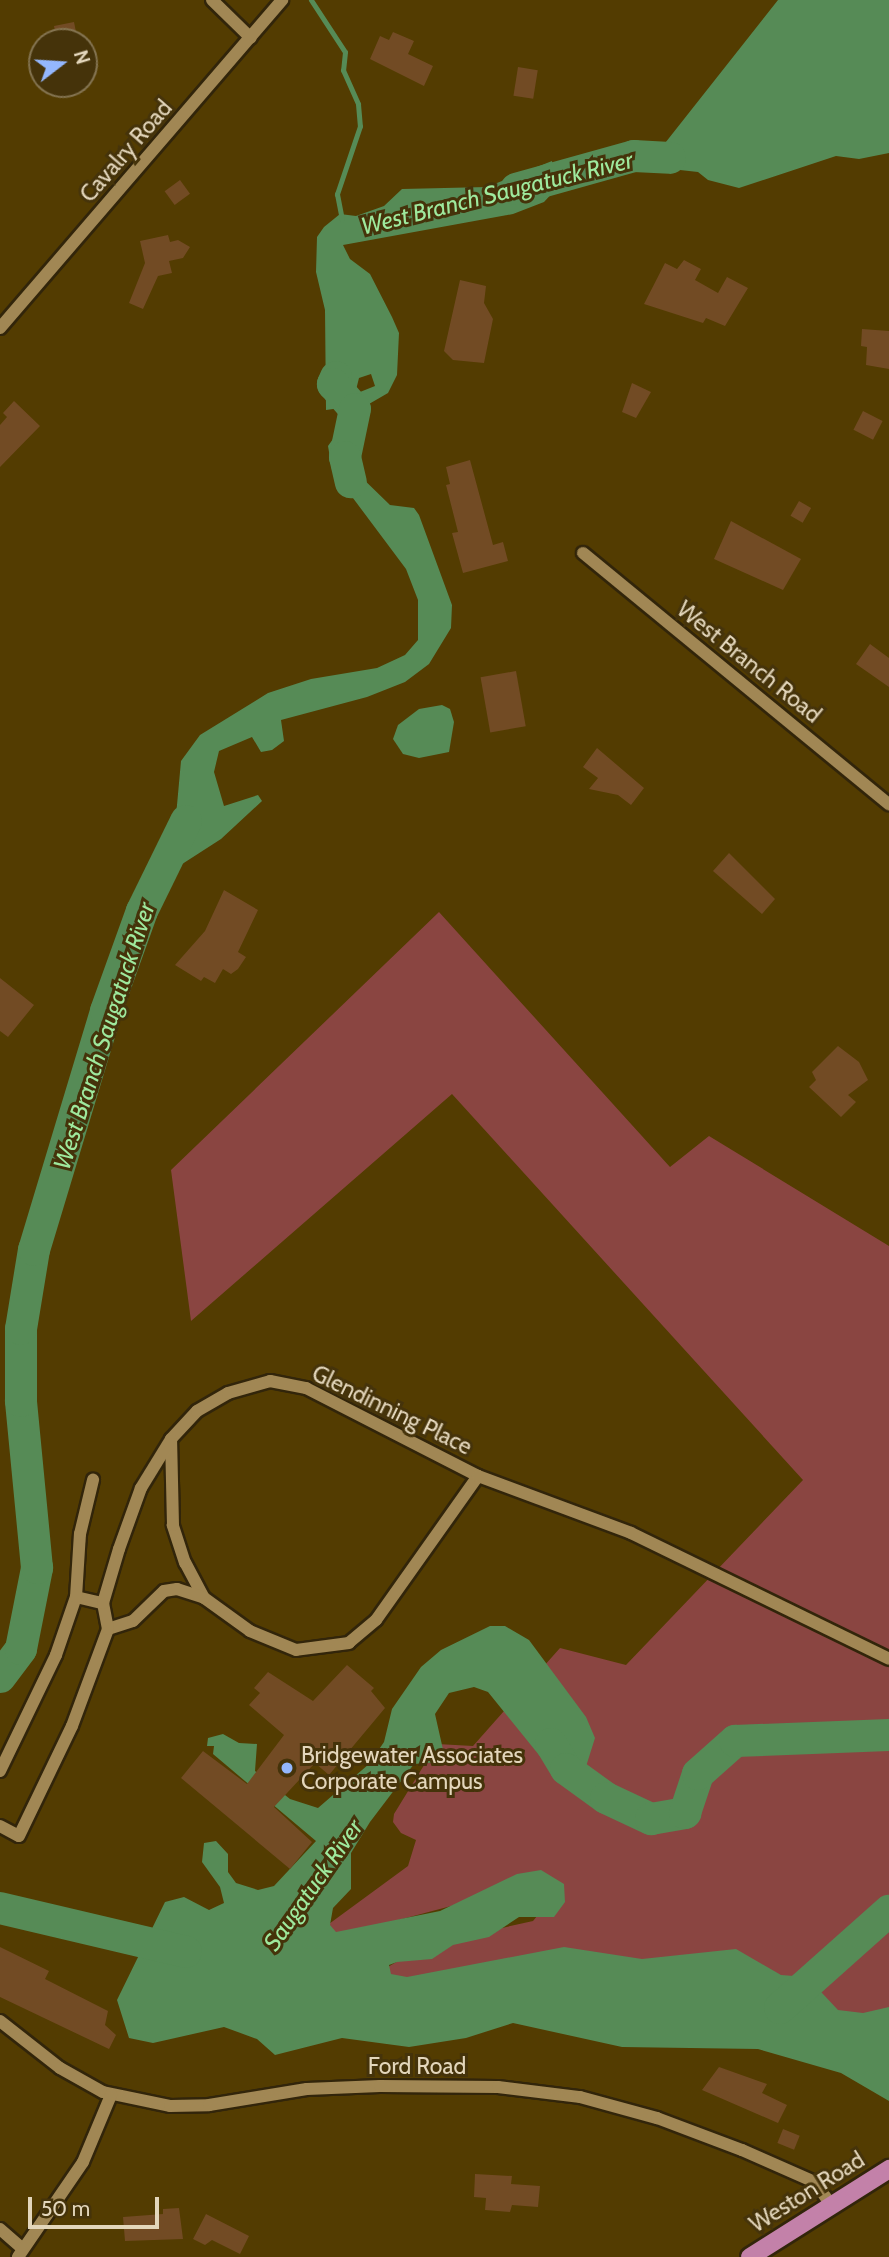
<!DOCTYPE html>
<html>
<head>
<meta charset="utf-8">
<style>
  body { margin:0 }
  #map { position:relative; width:889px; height:2257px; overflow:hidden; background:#533c01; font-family:Cabin,sans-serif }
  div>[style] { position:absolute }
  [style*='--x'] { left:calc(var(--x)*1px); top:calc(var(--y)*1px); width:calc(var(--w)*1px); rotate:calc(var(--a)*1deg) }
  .green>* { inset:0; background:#8a4541 }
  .water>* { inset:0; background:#568b56 }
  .stream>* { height:5px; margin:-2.5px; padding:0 2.5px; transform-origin:2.5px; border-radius:2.5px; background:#568b56 }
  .river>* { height:32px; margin:-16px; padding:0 16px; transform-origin:16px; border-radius:16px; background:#568b56 }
  .building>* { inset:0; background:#724b24; transform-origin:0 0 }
  .roads { filter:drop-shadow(2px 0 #32250a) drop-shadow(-2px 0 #32250a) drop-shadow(0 2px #32250a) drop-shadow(0 -2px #32250a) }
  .minor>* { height:12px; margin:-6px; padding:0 6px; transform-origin:6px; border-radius:6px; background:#a18754 }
  .major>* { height:18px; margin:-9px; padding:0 9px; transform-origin:9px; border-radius:9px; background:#c381a9 }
  .dots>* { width:19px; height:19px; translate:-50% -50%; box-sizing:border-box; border:4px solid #45330a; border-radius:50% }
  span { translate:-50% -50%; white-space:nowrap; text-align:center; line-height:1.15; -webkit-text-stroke:6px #45330a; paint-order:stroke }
  .street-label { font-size:23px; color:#e3d6bb }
  .poi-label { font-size:23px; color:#e3d6bb }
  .left { translate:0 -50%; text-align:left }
  .water-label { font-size:24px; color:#9ee99d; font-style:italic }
  .north { position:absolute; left:28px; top:28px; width:70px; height:70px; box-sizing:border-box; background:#45330a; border:2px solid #847451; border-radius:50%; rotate:73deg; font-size:19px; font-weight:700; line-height:28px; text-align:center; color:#e3d6bb }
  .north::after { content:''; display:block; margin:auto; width:24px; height:32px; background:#94b7fd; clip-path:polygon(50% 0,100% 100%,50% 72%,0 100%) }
  .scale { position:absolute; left:28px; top:2197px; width:131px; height:32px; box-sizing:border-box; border:4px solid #e3d6bb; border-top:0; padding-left:9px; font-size:21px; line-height:24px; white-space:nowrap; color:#e3d6bb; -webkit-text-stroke:5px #45330a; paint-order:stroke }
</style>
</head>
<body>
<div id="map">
  <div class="green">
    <div style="clip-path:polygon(439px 912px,670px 1167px,709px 1136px,889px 1246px,889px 2053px,415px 1984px,381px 1971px,405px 1957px,475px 1934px,533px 1921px,551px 1899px,500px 1893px,342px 1935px,318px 1932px,408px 1866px,416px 1840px,401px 1833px,393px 1822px,394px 1814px,437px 1744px,473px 1746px,560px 1648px,626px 1665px,803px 1480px,452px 1094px,191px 1321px,171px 1170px)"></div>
  </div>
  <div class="water">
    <div style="clip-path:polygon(778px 0,889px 0,889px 153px,859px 159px,836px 156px,739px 188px,708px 180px,698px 172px,671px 169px,658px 152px)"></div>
    <div style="clip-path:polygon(evenodd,552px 161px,557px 188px,544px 202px,513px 214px,343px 245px,350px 259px,370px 274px,392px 317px,399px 333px,397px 375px,388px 393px,369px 404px,326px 410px,325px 310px,316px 272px,317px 237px,324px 227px,340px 214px,356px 216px,384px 206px,402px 189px,487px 187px,552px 161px,371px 374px,375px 386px,355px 394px,359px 378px,371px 374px)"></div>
    <div style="clip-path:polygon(333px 439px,346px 441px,354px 470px,390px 505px,414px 508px,419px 515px,452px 605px,451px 628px,429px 664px,405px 682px,367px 697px,281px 720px,284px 741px,272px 750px,261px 752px,252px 737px,219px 751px,214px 772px,224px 806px,258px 795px,262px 801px,221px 839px,176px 868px,162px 854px,175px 827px,181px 761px,200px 735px,268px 693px,311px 679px,377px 668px,405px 655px,418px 640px,418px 600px,406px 569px,332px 470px,328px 446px)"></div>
    <div style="clip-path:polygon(442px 705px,450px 709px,454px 722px,449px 752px,419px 758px,403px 754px,393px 739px,398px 725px,419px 709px)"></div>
    <div style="clip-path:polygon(490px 1626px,505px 1626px,529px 1640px,586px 1717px,595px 1738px,584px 1773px,560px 1781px,488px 1692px,474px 1687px,449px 1693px,435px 1714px,444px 1754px,439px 1762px,414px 1764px,370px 1822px,351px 1853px,351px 1889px,333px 1908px,330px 1925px,336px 1932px,440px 1911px,517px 1874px,541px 1870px,564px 1884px,565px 1902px,554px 1917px,519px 1917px,489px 1937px,453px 1945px,432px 1959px,397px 1962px,389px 1965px,391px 1974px,407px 1977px,564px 1947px,642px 1959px,736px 1949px,781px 1975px,807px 1977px,838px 2010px,863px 2013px,889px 2007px,889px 2101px,841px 2073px,758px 2049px,622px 2047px,513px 2023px,466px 2038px,409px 2047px,342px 2038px,275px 2055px,257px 2039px,224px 2027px,153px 2043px,129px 2038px,117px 2000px,165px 1902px,184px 1897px,209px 1910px,224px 1903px,220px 1887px,202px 1862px,204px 1843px,216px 1841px,228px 1854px,228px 1872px,236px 1883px,258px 1890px,274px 1886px,316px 1841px,213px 1754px,214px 1746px,207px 1746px,208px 1738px,223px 1734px,239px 1743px,257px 1744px,255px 1771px,290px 1799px,318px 1808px,369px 1764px,384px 1742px,392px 1709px,421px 1667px,441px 1650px)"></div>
  </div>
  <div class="stream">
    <div style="--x:311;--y:0;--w:62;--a:56.8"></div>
    <div style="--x:345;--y:52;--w:18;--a:96"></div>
    <div style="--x:343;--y:70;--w:37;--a:66"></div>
    <div style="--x:358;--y:104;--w:22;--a:85"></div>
    <div style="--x:360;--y:126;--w:72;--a:108.7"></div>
    <div style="--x:337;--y:194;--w:26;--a:79"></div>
  </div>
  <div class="river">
    <div style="--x:516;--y:189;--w:123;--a:-15.6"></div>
    <div style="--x:634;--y:156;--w:36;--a:3"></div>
    <div style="--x:336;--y:377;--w:8;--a:113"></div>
    <div style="--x:333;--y:384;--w:33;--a:49"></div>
    <div style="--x:355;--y:409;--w:49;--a:101.8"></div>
    <div style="--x:345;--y:457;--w:26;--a:77"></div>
    <div style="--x:0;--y:1677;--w:35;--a:-53"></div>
    <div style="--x:21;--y:1649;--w:83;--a:-78.8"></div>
    <div style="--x:37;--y:1568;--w:168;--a:-95.5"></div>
    <div style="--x:21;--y:1401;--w:72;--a:-90"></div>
    <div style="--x:21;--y:1329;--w:80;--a:-80.7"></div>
    <div style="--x:34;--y:1250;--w:250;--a:-73.2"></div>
    <div style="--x:106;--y:1011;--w:106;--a:-70.2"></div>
    <div style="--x:142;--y:911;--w:100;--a:-63.9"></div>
    <div style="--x:551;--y:1744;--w:29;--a:59"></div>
    <div style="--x:566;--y:1769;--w:49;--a:35.9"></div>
    <div style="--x:606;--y:1798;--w:50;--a:25"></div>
    <div style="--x:651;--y:1819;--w:35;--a:-10"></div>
    <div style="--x:685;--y:1813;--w:41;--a:-71.6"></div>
    <div style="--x:698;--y:1774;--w:50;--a:-41.7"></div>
    <div style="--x:735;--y:1741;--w:154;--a:-2.2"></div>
    <div style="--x:0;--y:1908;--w:191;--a:13.3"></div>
    <div style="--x:780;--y:2008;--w:146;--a:-41.7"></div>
  </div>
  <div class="building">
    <div style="clip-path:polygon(74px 22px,78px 42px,57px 42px,54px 26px)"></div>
    <div style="clip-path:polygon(393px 32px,414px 41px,408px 54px,433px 66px,424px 86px,370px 59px,380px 36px,389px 40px)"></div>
    <div style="left:518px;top:67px;width:20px;height:29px;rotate:9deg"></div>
    <div style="left:180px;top:180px;width:17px;height:19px;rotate:54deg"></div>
    <div style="clip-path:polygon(168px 235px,170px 242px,178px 240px,190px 247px,183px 258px,169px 261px,172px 273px,158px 276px,143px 309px,129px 303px,145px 263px,140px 241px)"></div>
    <div style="clip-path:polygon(684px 260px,701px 269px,695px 280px,718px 293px,727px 277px,748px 288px,725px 326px,706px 318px,703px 323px,644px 304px,665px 263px,677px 269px)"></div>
    <div style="clip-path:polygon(460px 280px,486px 286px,484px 303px,493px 319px,484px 363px,453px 360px,444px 351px)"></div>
    <div style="clip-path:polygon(862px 329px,889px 331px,889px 369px,866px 365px,867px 347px,861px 346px)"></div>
    <div style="clip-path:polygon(632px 383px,651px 392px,636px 418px,622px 412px)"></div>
    <div style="clip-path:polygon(14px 401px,40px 426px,0 467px,0 425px,7px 417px,3px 413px)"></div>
    <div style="left:863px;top:411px;width:22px;height:21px;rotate:27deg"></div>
    <div style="clip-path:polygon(470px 460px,493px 545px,503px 542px,508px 561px,463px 573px,452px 533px,458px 532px,446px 485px,450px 484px,446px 467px)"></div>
    <div style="left:799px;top:501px;width:14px;height:17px;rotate:30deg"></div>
    <div style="clip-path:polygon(731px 521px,801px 559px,783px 590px,714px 559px)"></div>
    <div style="clip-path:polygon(870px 644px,889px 658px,889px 687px,856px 664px)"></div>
    <div style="left:516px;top:671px;width:56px;height:36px;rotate:80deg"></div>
    <div style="clip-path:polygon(597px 748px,644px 788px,631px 805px,618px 795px,589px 789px,598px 778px,583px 767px)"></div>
    <div style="clip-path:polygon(729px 853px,775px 899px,762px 914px,713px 871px)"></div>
    <div style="clip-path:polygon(224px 890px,258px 910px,238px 952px,246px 957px,238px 969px,231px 974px,223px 969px,215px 983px,204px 977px,201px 981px,175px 965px,205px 931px)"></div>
    <div style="clip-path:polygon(0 978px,34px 1005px,8px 1037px,0 1031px)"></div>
    <div style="clip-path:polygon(838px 1046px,859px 1062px,868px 1080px,848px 1095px,856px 1102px,841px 1117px,809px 1087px,816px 1080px,812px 1072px)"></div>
    <div style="clip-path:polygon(347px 1665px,374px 1688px,371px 1691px,385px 1708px,329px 1775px,315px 1763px,274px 1807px,312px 1842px,290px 1869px,181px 1778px,203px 1751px,247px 1784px,284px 1735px,249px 1705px,260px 1693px,254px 1688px,268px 1672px,313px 1701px)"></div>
    <div style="clip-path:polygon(0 1947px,49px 1971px,45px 1979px,108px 2011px,105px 2025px,116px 2035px,109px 2049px,0 1997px)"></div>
    <div style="clip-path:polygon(719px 2067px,767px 2084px,762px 2093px,787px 2105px,778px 2123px,702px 2090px)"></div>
    <div style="left:783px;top:2129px;width:18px;height:15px;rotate:22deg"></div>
    <div style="clip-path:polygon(475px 2174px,512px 2176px,511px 2184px,540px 2186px,538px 2207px,512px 2205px,510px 2212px,485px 2210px,486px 2198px,474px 2197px)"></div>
    <div style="clip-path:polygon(179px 2208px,183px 2239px,125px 2241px,123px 2217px,163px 2214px,163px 2209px)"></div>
    <div style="clip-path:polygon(206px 2214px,249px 2236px,240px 2254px,212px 2240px,205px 2245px,193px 2239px)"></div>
  </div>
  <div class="roads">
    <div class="minor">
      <div style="--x:212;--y:0;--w:54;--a:44.3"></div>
      <div style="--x:0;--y:328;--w:433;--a:-49.3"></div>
      <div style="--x:583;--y:553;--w:396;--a:39.4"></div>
      <div style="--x:478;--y:1476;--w:176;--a:125.3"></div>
      <div style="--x:376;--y:1620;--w:35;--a:140"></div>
      <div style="--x:349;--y:1643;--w:53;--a:172.5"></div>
      <div style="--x:296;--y:1650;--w:50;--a:-157.6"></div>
      <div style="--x:250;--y:1631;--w:57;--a:-144.3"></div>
      <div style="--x:204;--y:1598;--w:40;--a:-118"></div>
      <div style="--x:185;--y:1563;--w:40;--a:-108"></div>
      <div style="--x:173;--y:1525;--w:86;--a:-91.3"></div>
      <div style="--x:171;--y:1439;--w:38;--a:-47"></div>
      <div style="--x:197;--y:1411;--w:36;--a:-30"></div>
      <div style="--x:228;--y:1393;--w:44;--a:-15.9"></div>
      <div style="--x:270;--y:1381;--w:37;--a:11"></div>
      <div style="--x:306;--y:1388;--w:193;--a:27.1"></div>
      <div style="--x:478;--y:1476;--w:163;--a:20.4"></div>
      <div style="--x:631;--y:1533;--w:287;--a:26"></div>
      <div style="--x:76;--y:1597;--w:28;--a:13"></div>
      <div style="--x:108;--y:1629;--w:26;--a:-18"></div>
      <div style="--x:133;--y:1621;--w:43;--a:-44.1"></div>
      <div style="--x:164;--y:1591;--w:13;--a:-9"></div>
      <div style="--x:177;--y:1589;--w:28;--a:18"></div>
      <div style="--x:0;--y:1771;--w:129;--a:-64.2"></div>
      <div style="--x:56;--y:1655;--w:61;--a:-71"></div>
      <div style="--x:76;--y:1597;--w:63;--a:-86.4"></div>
      <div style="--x:80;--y:1534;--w:56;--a:-76.5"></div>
      <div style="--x:0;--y:1826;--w:21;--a:28"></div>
      <div style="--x:19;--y:1836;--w:122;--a:-64.3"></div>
      <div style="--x:72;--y:1726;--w:103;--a:-69.6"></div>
      <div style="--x:108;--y:1629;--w:26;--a:-101"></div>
      <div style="--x:103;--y:1603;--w:56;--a:-73.5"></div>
      <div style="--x:119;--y:1549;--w:65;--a:-70.2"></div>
      <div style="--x:141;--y:1488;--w:57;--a:-58.5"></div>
      <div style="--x:0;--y:2021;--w:76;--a:38.1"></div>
      <div style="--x:60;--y:2068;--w:49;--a:29.2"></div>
      <div style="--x:103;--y:2092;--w:68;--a:11.8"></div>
      <div style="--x:170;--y:2106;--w:39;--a:-1"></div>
      <div style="--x:209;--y:2105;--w:99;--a:-9.3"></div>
      <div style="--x:307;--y:2089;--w:73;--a:-2.4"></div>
      <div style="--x:380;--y:2086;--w:118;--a:0.5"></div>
      <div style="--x:498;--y:2087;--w:83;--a:7"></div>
      <div style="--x:580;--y:2097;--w:80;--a:15.3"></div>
      <div style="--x:657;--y:2118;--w:91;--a:20.6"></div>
      <div style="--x:742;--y:2150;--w:80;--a:23.7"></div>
      <div style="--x:815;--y:2182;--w:28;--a:55"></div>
      <div style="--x:0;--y:2229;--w:30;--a:41"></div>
      <div style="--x:18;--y:2257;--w:115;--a:-55.6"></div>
      <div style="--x:83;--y:2162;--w:73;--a:-67.3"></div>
    </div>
    <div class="major">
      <div style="--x:750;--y:2257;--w:165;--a:-32.3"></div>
    </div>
  </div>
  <div class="dots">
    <div style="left:287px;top:1768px;background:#94b7fd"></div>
  </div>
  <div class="street-label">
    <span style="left:126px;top:151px;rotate:-49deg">Cavalry Road</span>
    <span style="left:749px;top:662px;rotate:39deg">West Branch Road</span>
    <span style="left:392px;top:1410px;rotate:26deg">Glendinning Place</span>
    <span style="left:417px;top:2066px">Ford Road</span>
    <span style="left:807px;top:2192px;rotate:-32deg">Weston Road</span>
  </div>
  <div class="poi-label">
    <span class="left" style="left:301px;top:1768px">Bridgewater Associates<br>Corporate Campus</span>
  </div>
  <div class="water-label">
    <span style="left:497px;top:193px;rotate:-14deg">West Branch Saugatuck River</span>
    <span style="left:104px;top:1036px;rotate:-72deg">West Branch Saugatuck River</span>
    <span style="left:313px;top:1885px;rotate:-55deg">Saugatuck River</span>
  </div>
  <div class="north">N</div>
  <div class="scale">50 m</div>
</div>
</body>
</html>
